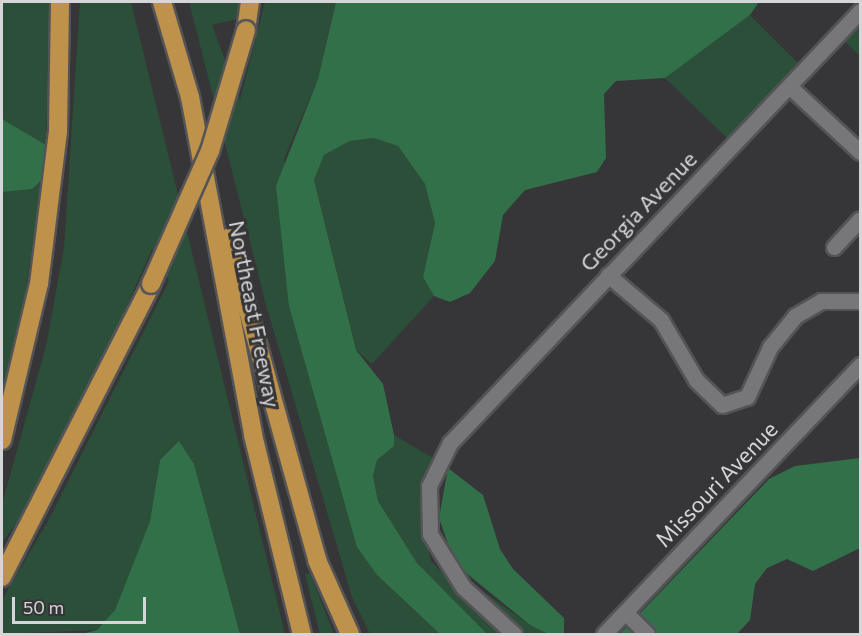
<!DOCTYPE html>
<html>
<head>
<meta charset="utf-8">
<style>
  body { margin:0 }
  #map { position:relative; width:862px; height:636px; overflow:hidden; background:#363537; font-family:Commissioner,sans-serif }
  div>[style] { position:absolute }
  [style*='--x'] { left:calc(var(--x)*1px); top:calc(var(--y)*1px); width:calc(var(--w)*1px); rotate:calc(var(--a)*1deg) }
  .green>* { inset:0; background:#2c4f39 }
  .forest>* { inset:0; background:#32704a }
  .roads { filter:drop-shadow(2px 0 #545456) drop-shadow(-2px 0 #545456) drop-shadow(0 2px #545456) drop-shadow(0 -2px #545456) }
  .minor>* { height:15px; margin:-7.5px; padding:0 7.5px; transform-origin:7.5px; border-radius:7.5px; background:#777679 }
  .highway>* { height:18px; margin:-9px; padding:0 9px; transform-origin:9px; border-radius:9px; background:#be924b }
  .bridges { filter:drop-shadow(2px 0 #545456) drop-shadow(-2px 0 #545456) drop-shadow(0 2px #545456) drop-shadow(0 -2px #545456) }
  .highway-bridge>* { height:18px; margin:-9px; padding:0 9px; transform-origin:9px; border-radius:9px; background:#be924b }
  span { translate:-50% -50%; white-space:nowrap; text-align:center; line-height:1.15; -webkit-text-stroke:6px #363537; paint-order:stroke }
  .street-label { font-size:22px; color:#d6d5d7 }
  .frame { position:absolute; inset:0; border:3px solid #d6d5d7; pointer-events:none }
  .scale { position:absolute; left:12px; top:597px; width:134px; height:27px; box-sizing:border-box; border:3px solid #d6d5d7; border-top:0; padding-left:8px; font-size:18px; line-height:21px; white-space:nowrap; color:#d6d5d7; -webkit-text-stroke:4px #363537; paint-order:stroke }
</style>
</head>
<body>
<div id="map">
  <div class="green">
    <div style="clip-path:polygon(2px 2px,50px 2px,46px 145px,2px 119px)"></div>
    <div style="clip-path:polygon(80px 2px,131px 2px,285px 634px,240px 634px,194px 464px,179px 441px,160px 460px,150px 521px,115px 610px,97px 630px,2px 634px,2px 600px,48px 521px,169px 281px,152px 249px,92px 385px,33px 500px,2px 543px,2px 504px,46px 346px,64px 248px)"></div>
    <div style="clip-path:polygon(189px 2px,240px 2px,237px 19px,212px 25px,240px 100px,265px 2px,336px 2px,318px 79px,284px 159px,377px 575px,440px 634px,370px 634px,352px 597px,266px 305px)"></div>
    <div style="clip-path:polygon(750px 15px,801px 66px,729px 140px,665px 78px)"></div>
    <div style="clip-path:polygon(860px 24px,860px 56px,844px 41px)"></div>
    <div style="clip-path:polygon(374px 138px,398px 146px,425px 184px,435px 223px,423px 277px,434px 296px,372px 364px,356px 350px,314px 180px,324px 155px,350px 141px)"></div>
    <div style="clip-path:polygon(42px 180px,24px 303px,2px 393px,2px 192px,32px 189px)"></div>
    <div style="clip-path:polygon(394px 435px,433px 458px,421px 490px,420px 519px,431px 561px,502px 634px,487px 634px,445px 595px,417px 563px,378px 501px,373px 476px,377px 460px,394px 446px)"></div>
    <div style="clip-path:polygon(310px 573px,334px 634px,320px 634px,305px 574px)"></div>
    <div style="clip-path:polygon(470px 582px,530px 625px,548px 634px,525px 634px)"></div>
  </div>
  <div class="forest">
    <div style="clip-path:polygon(336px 2px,759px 2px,750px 15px,665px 78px,616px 81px,604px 94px,606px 158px,597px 172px,525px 190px,503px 215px,495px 261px,470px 293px,450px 302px,434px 296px,423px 277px,435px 223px,425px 184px,398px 146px,374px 138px,350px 141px,324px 155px,314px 180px,356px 350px,383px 384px,394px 435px,394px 446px,377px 460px,373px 476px,378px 501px,417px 563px,487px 634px,440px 634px,377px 575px,357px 547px,289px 306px,276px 186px,318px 79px)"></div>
    <div style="clip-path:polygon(2px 119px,46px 145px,42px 180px,32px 189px,2px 192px)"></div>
    <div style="clip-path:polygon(179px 441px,194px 464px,240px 634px,82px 634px,97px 630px,115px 610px,150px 521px,160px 460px)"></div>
    <div style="clip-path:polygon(860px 458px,860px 548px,813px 571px,787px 559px,767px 568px,755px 584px,750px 620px,737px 634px,620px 634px,769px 479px,795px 466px)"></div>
    <div style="clip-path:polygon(448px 468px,483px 495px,500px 549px,513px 569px,564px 618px,564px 634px,548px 634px,530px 625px,455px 564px,439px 518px)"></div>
  </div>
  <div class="roads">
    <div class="minor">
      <div style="--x:789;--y:86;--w:97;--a:42.9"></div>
      <div style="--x:834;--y:247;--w:38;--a:-47"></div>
      <div style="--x:608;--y:275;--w:70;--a:40.3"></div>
      <div style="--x:661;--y:320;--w:69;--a:59.7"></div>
      <div style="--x:696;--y:380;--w:36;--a:44"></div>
      <div style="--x:722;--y:405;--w:26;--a:-18"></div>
      <div style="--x:747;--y:397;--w:55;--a:-65.3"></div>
      <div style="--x:770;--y:347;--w:40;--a:-51"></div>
      <div style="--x:795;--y:316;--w:30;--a:-30"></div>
      <div style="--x:821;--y:301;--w:39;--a:0"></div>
      <div style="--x:625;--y:612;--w:31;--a:45"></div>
      <div style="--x:514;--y:634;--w:69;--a:-137.3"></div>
      <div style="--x:463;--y:587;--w:62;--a:-121.9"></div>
      <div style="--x:430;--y:534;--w:48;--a:-91.2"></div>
      <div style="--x:429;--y:486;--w:48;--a:-64"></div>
      <div style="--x:450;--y:443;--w:596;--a:-46.5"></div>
      <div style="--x:604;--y:634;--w:371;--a:-46.4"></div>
    </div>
    <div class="highway">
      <div style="--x:162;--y:2;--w:99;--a:73.6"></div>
      <div style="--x:190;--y:97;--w:344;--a:79.4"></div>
      <div style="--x:253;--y:435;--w:205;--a:76.2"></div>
      <div style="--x:246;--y:30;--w:28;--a:-82"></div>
      <div style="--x:228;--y:238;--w:334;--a:74.5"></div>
      <div style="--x:317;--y:560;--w:81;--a:66"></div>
      <div style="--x:2;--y:440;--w:160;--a:-76.7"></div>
      <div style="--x:39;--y:284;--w:154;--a:-82.9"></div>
      <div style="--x:58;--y:131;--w:129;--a:-89.1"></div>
      <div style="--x:2;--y:577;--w:329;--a:-63"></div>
    </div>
  </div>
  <div class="bridges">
    <div class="highway-bridge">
      <div style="--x:151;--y:284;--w:145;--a:-66.1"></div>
      <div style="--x:210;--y:151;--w:126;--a:-73.4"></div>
    </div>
  </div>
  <div class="street-label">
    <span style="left:638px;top:211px;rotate:-46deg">Georgia Avenue</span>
    <span style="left:255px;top:314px;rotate:79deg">Northeast Freeway</span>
    <span style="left:716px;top:484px;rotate:-46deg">Missouri Avenue</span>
  </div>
  <div class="frame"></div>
  <div class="scale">50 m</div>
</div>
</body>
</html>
